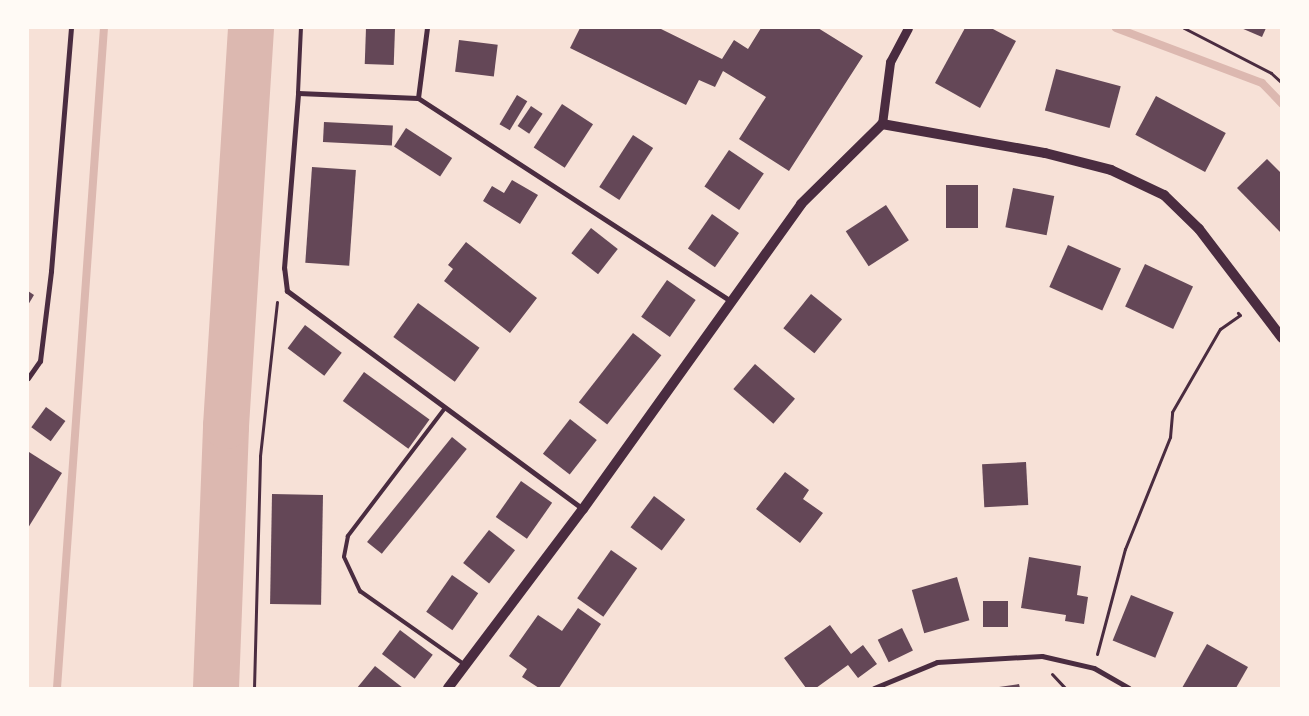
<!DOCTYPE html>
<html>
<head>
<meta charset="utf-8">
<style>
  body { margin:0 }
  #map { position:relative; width:1309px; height:716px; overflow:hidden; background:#f7e1d7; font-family:"PT Sans",sans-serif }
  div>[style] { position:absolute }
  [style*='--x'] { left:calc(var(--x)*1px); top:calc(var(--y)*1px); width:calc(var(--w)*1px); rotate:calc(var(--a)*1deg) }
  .stream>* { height:8px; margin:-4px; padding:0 4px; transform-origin:4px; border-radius:4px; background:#dcb8b0 }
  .river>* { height:46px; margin:-23px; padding:0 23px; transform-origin:23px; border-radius:23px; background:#dcb8b0 }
  .building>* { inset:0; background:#644757; transform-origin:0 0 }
  .path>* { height:3px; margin:-1.5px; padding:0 1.5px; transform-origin:1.5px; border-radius:1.5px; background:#4a2c40 }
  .service>* { height:4px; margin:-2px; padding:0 2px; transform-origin:2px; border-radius:2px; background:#4a2c40 }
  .minor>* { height:5px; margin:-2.5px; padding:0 2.5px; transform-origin:2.5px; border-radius:2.5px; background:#4a2c40 }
  .tertiary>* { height:9px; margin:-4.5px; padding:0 4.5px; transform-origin:4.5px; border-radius:4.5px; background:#4a2c40 }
  .secondary>* { height:10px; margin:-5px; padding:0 5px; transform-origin:5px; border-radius:5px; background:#4a2c40 }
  span { translate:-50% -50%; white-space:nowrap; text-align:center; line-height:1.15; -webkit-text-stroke:5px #fffaf5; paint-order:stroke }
  .frame { position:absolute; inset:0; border:29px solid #fffaf5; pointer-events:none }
</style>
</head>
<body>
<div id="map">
  <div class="stream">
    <div style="--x:1116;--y:28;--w:156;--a:20.6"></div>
    <div style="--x:1262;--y:83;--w:29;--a:46"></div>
    <div style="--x:57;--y:688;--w:662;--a:-85.93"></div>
  </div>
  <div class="river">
    <div style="--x:216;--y:688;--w:262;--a:-87.8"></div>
    <div style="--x:226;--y:426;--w:399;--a:-86.4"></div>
  </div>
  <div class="building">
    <div style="left:366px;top:28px;width:29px;height:36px;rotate:2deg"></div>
    <div style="clip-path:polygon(580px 28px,659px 28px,722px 59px,734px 40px,748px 49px,761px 28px,818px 28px,863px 56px,789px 171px,739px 139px,766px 97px,723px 71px,715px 87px,699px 80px,686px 105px,570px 48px)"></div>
    <div style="clip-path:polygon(965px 28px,991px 28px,1016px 41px,980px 108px,935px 83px)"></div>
    <div style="clip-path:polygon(1241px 28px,1266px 28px,1262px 37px)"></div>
    <div style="left:459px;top:40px;width:39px;height:32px;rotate:7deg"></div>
    <div style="left:1056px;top:69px;width:67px;height:43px;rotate:15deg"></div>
    <div style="left:517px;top:95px;width:12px;height:34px;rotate:31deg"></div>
    <div style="left:1156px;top:96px;width:79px;height:44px;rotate:28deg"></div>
    <div style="left:562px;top:104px;width:37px;height:52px;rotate:33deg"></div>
    <div style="left:531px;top:106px;width:14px;height:24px;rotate:34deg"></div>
    <div style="left:324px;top:122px;width:69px;height:20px;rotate:3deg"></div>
    <div style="left:406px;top:128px;width:55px;height:22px;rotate:33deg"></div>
    <div style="left:633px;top:135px;width:24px;height:62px;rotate:33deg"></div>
    <div style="left:729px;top:150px;width:42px;height:44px;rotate:34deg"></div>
    <div style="clip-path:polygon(1267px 159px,1282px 174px,1282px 234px,1237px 188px)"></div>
    <div style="left:312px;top:167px;width:44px;height:96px;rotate:4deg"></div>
    <div style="clip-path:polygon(512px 180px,538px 195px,520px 224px,483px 201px,492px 186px,504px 193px)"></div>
    <div style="left:946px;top:185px;width:32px;height:43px"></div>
    <div style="left:1013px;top:188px;width:42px;height:40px;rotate:11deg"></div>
    <div style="left:886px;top:205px;width:42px;height:48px;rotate:57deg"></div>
    <div style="left:712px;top:214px;width:33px;height:42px;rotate:35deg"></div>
    <div style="left:591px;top:228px;width:34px;height:32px;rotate:38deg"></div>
    <div style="clip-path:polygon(466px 242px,537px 298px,510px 333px,444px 281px,453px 269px,448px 265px)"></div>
    <div style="left:1068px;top:245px;width:58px;height:46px;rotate:24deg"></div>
    <div style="left:1145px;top:264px;width:53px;height:47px;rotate:25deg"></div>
    <div style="left:667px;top:280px;width:35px;height:45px;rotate:35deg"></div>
    <div style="clip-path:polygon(28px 291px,34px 295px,28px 305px)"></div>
    <div style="left:811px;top:294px;width:40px;height:44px;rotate:39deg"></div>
    <div style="left:418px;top:303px;width:76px;height:42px;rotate:36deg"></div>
    <div style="left:305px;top:325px;width:46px;height:29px;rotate:37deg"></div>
    <div style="left:633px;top:333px;width:36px;height:88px;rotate:38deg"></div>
    <div style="left:755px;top:364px;width:53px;height:33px;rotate:41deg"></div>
    <div style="left:364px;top:372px;width:81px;height:36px;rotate:36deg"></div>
    <div style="left:46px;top:407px;width:24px;height:25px;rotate:36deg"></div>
    <div style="left:570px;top:419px;width:34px;height:44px;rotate:38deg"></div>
    <div style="left:452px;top:437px;width:19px;height:135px;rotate:39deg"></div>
    <div style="clip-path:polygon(29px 452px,62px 473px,28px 528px,28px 454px)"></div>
    <div style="left:1026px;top:462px;width:43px;height:44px;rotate:87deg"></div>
    <div style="clip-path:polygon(785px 472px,809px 490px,803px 499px,823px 513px,800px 543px,756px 509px)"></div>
    <div style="left:521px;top:481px;width:38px;height:44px;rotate:35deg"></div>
    <div style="left:272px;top:494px;width:51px;height:110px;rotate:1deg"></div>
    <div style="left:654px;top:496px;width:39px;height:39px;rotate:37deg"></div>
    <div style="left:489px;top:530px;width:33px;height:42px;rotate:38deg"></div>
    <div style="left:611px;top:550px;width:32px;height:59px;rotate:35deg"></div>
    <div style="clip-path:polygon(1029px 557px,1081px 566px,1077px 595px,1088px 597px,1084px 624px,1065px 621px,1066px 615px,1021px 608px)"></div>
    <div style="left:452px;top:575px;width:32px;height:45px;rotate:35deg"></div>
    <div style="left:957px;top:577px;width:45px;height:47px;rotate:74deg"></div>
    <div style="left:1131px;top:595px;width:46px;height:49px;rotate:22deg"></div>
    <div style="left:983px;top:601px;width:25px;height:26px"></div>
    <div style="clip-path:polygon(578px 608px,601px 624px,559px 688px,539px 688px,522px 677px,527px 669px,509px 656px,538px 615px,562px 631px)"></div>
    <div style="clip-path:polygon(830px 625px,851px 654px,863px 645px,877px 664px,858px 678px,848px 665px,816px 688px,806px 688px,784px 658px)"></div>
    <div style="left:902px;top:628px;width:25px;height:27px;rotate:64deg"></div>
    <div style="left:400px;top:630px;width:41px;height:30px;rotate:37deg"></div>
    <div style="clip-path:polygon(1207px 644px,1248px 667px,1236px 688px,1182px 688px)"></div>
    <div style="clip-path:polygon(375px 666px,403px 688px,357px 688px)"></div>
    <div style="clip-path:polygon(1019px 684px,1020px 688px,999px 688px,999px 687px)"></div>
  </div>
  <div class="path">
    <div style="--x:1184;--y:28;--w:98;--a:27.3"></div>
    <div style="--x:1271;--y:73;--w:15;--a:42"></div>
    <div style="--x:1097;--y:654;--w:109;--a:-75.1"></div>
    <div style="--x:1125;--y:549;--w:121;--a:-68.1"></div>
    <div style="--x:1170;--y:437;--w:25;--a:-85"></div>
    <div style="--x:1172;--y:412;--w:96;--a:-60"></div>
    <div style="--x:1220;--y:329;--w:24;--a:-35"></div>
    <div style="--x:1240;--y:315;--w:3;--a:-135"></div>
    <div style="--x:1052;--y:674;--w:19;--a:47"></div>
    <div style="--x:254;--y:688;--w:232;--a:-88.5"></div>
    <div style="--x:260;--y:456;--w:155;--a:-83.7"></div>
  </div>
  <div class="service">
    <div style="--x:298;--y:93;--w:65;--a:-87.4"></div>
    <div style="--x:445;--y:408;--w:161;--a:127.2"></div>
    <div style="--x:348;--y:536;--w:21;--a:101"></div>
    <div style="--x:344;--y:557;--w:38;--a:65"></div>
    <div style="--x:360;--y:591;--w:127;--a:35.1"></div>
  </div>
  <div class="minor">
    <div style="--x:418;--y:98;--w:71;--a:-82.7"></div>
    <div style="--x:28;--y:378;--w:21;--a:-55"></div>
    <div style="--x:40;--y:361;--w:91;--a:-83"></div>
    <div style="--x:51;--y:271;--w:244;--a:-85.3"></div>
    <div style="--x:583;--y:509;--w:368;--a:-143.6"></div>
    <div style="--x:287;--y:291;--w:23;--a:-97"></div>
    <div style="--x:284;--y:268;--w:176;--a:-85.4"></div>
    <div style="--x:298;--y:93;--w:120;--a:2.4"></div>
    <div style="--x:418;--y:98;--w:374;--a:33"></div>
    <div style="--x:874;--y:688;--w:68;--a:-22.4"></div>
    <div style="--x:937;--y:662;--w:105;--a:-3.3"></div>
    <div style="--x:1042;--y:656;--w:53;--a:13"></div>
    <div style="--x:1094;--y:668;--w:40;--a:29.7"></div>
  </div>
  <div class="tertiary">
    <div style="--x:882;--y:124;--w:63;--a:-82.6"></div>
    <div style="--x:890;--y:62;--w:38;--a:-62"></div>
  </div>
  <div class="secondary">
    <div style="--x:448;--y:688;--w:224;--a:-53"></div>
    <div style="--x:583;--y:509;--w:375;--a:-54.4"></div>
    <div style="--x:801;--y:204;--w:114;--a:-44.6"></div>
    <div style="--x:882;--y:124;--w:166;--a:10.1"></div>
    <div style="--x:1045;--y:153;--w:68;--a:14.4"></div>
    <div style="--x:1111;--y:170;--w:59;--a:25.3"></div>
    <div style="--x:1164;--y:195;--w:49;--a:44.2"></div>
    <div style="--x:1199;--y:229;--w:137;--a:52.7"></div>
  </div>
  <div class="frame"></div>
</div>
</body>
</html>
